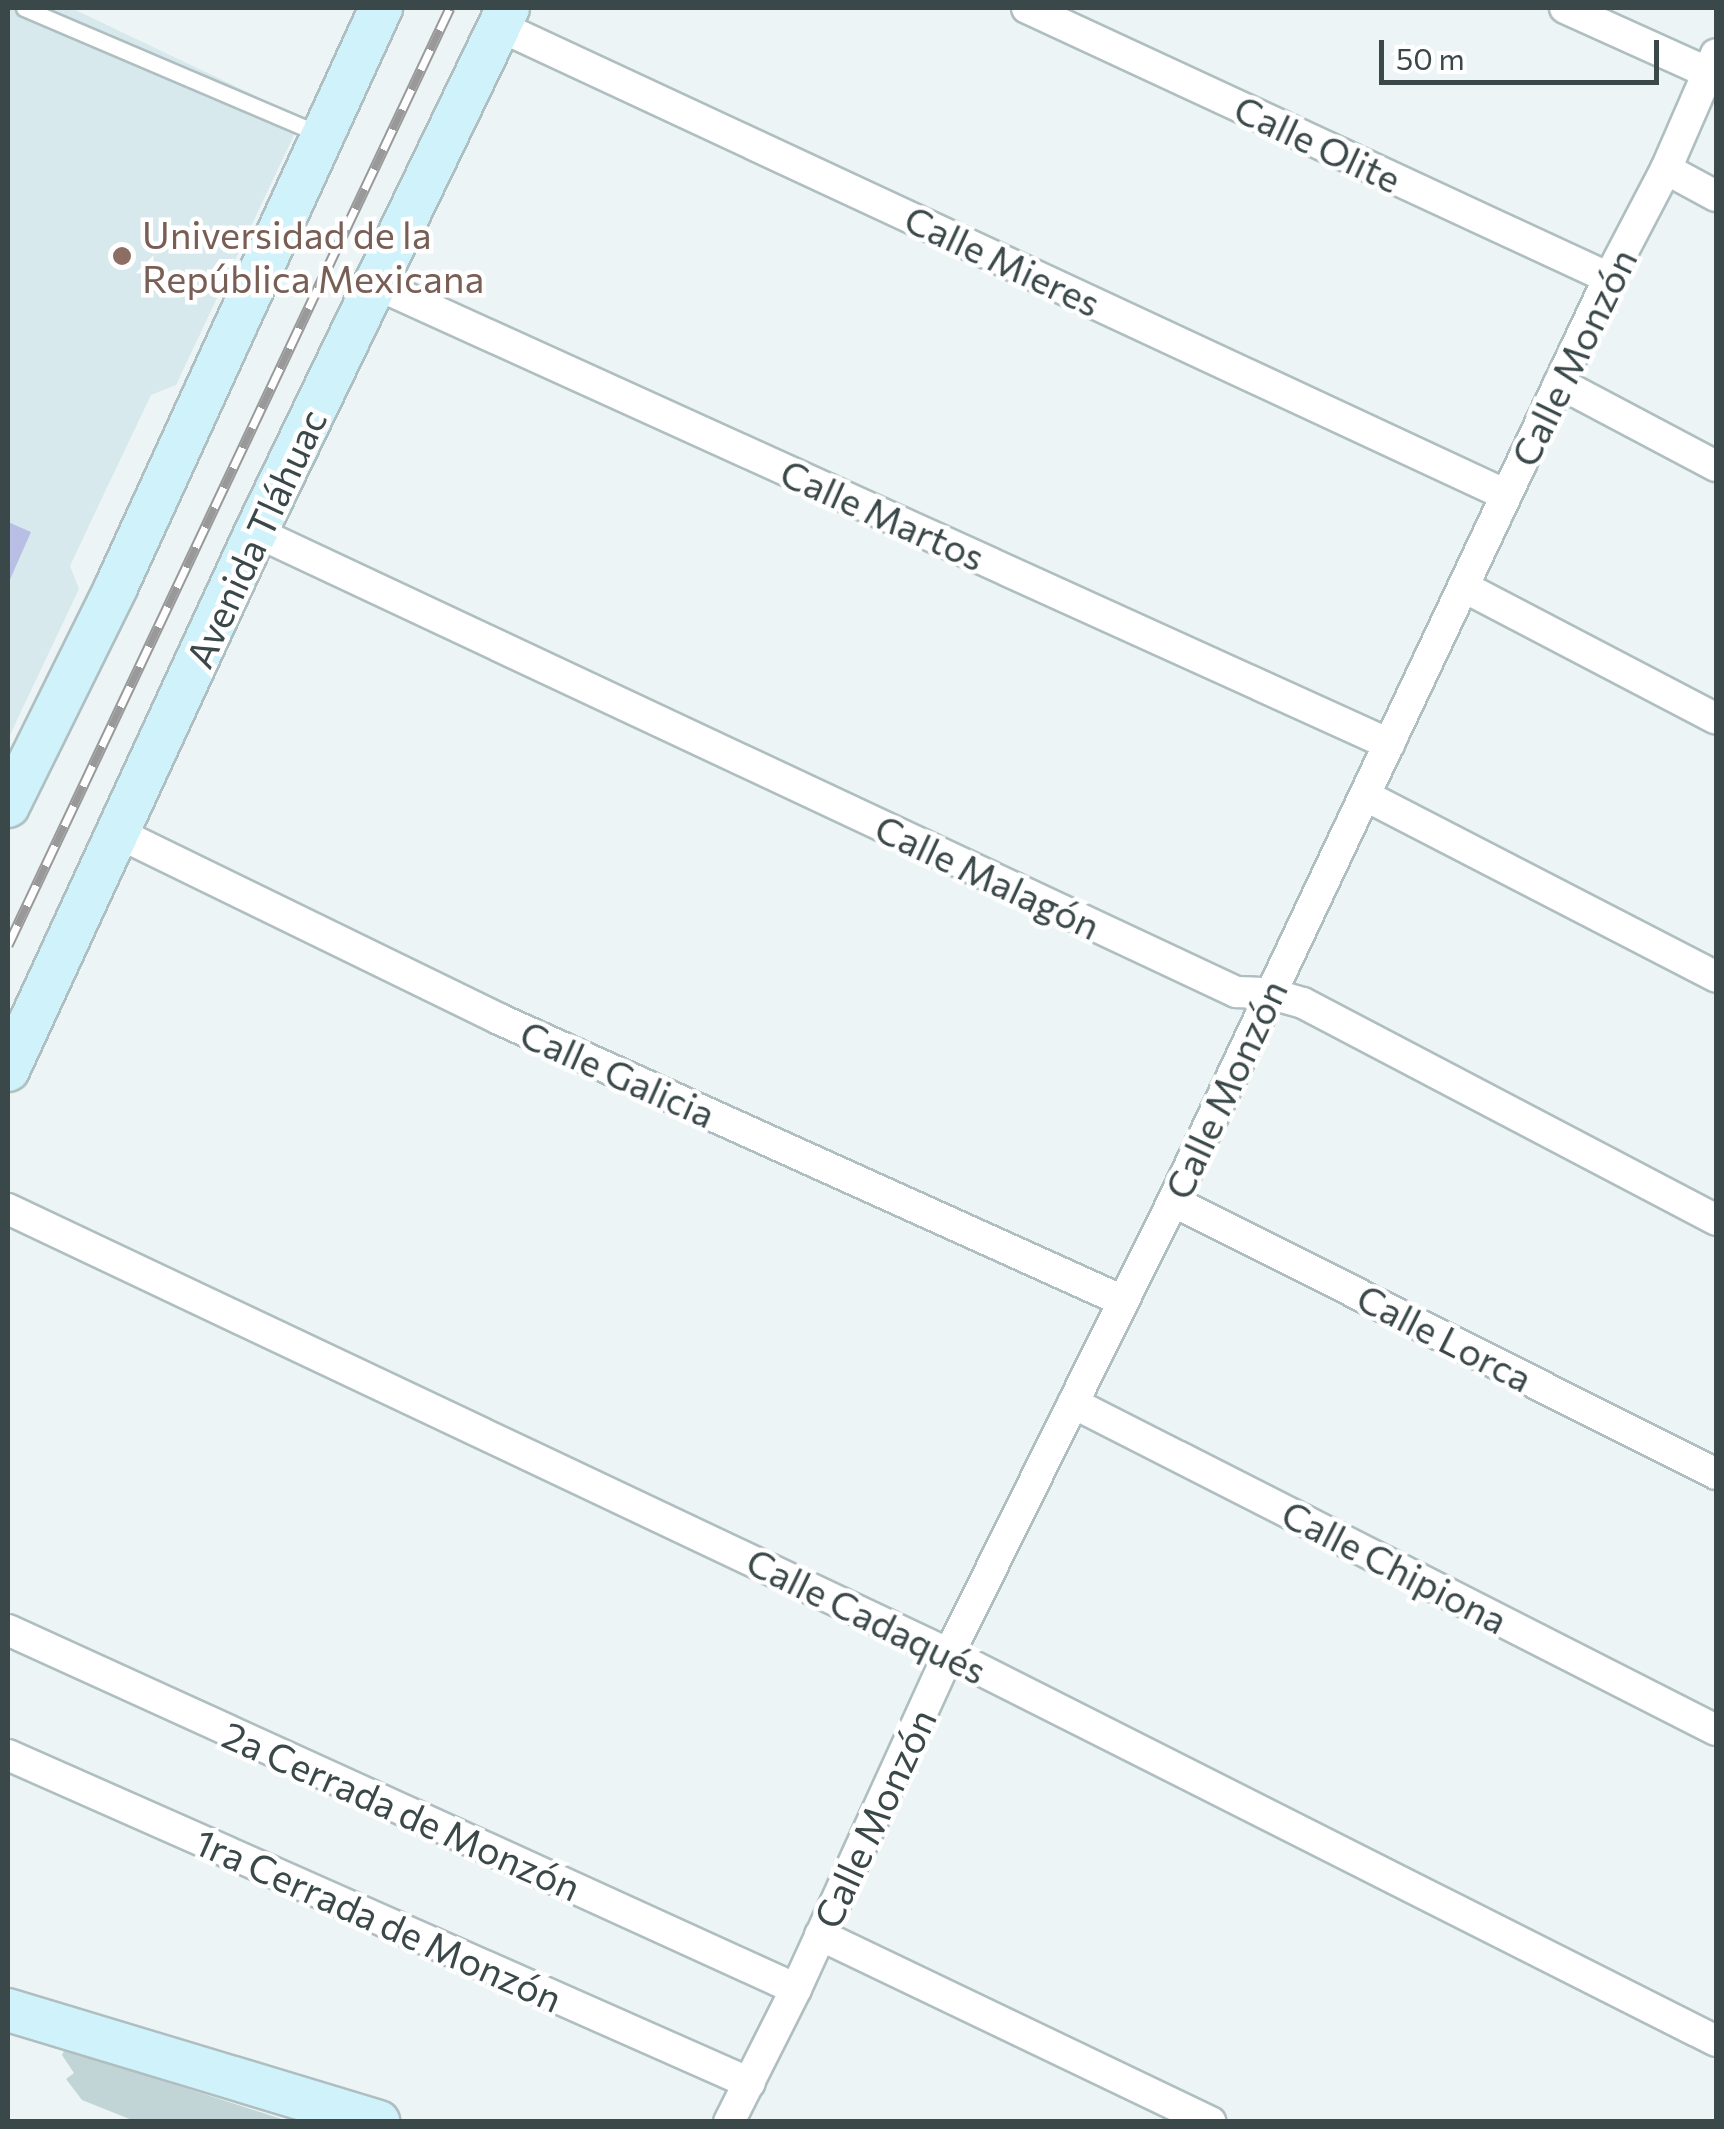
<!DOCTYPE html>
<html>
<head>
<meta charset="utf-8">
<style>
  body { margin:0 }
  #map { position:relative; width:1724px; height:2129px; overflow:hidden; background:#ecf4f5; font-family:Commissioner,sans-serif }
  div>[style] { position:absolute }
  [style*='--x'] { left:calc(var(--x)*1px); top:calc(var(--y)*1px); width:calc(var(--w)*1px); rotate:calc(var(--a)*1deg) }
  .education>* { inset:0; background:#d7e9ed }
  .green>* { inset:0; background:#b9bee5 }
  .building>* { inset:0; background:#c2d5d6 }
  .roads { filter:drop-shadow(2px 0 #afbec0) drop-shadow(-2px 0 #afbec0) drop-shadow(0 2px #afbec0) drop-shadow(0 -2px #afbec0) }
  .service>* { height:15px; margin:-7.5px; padding:0 7.5px; transform-origin:7.5px; border-radius:7.5px; background:#fff }
  .minor>* { height:30px; margin:-15px; padding:0 15px; transform-origin:15px; border-radius:15px; background:#fff }
  .secondary>* { height:42px; margin:-21px; padding:0 21px; transform-origin:21px; border-radius:21px; background:#d0f3fb }
  .rail>* { height:11px; margin-top:-5.5px; transform-origin:0; background:repeating-linear-gradient(90deg,#fff 0 22px,#999 0 44px); box-sizing:border-box; border-block:2px solid #999 }
  .dots>* { width:28px; height:28px; translate:-50% -50%; box-sizing:border-box; border:5px solid #fff; border-radius:50% }
  span { translate:-50% -50%; white-space:nowrap; text-align:center; line-height:1.15; -webkit-text-stroke:9px #fff; paint-order:stroke }
  .street-label { font-size:38px; color:#3a4849 }
  .education-label { font-size:38px; color:#785e54 }
  .left { translate:0 -50%; text-align:left }
  .frame { position:absolute; inset:0; border:10px solid #3a4849; pointer-events:none }
  .scale { position:absolute; left:1379px; top:40px; width:280px; height:45px; box-sizing:border-box; border:5px solid #3a4849; border-top:0; padding-left:12px; font-size:30px; line-height:35px; white-space:nowrap; color:#3a4849; -webkit-text-stroke:8px #fff; paint-order:stroke }
</style>
</head>
<body>
<div id="map">
  <div class="education">
    <div style="clip-path:polygon(8px 8px,71px 8px,302px 118px,176px 385px,151px 395px,101px 500px,70px 566px,79px 589px,8px 739px)"></div>
  </div>
  <div class="green">
    <div style="clip-path:polygon(8px 522px,31px 532px,8px 584px)"></div>
  </div>
  <div class="building">
    <div style="clip-path:polygon(65px 2049px,288px 2121px,288px 2122px,137px 2122px,82px 2100px,66px 2079px,74px 2073px,62px 2055px)"></div>
  </div>
  <div class="roads">
    <div class="service">
      <div style="--x:24;--y:8;--w:321;--a:23.1"></div>
    </div>
    <div class="minor">
      <div style="--x:1027;--y:8;--w:642;--a:24.89"></div>
      <div style="--x:1565;--y:8;--w:156;--a:24.3"></div>
      <div style="--x:499;--y:26;--w:1111;--a:24.97"></div>
      <div style="--x:1666;--y:169;--w:57;--a:28.4"></div>
      <div style="--x:376;--y:284;--w:1113;--a:24.42"></div>
      <div style="--x:1559;--y:383;--w:178;--a:27.9"></div>
      <div style="--x:256;--y:532;--w:1083;--a:25.14"></div>
      <div style="--x:1236;--y:992;--w:32;--a:2"></div>
      <div style="--x:1268;--y:993;--w:36;--a:16"></div>
      <div style="--x:1303;--y:1003;--w:467;--a:27.7"></div>
      <div style="--x:1464;--y:587;--w:284;--a:27.6"></div>
      <div style="--x:1366;--y:796;--w:394;--a:27.3"></div>
      <div style="--x:118;--y:833;--w:424;--a:26"></div>
      <div style="--x:499;--y:1019;--w:685;--a:24.32"></div>
      <div style="--x:1173;--y:1201;--w:608;--a:26.69"></div>
      <div style="--x:8;--y:1209;--w:1041;--a:25.31"></div>
      <div style="--x:949;--y:1654;--w:859;--a:26.77"></div>
      <div style="--x:1073;--y:1403;--w:721;--a:26.96"></div>
      <div style="--x:8;--y:1630;--w:866;--a:24.49"></div>
      <div style="--x:8;--y:1755;--w:811;--a:23.85"></div>
      <div style="--x:820;--y:1935;--w:433;--a:25.6"></div>
      <div style="--x:729;--y:2122;--w:149;--a:-63.3"></div>
      <div style="--x:796;--y:1989;--w:368;--a:-65.5"></div>
      <div style="--x:949;--y:1654;--w:505;--a:-63.69"></div>
      <div style="--x:1173;--y:1201;--w:1021;--a:-64.72"></div>
      <div style="--x:1609;--y:278;--w:123;--a:-62.4"></div>
      <div style="--x:1666;--y:169;--w:125;--a:-66.5"></div>
    </div>
    <div class="secondary">
      <div style="--x:8;--y:806;--w:244;--a:-63.7"></div>
      <div style="--x:116;--y:587;--w:637;--a:-65.41"></div>
      <div style="--x:8;--y:1070;--w:592;--a:-65.25"></div>
      <div style="--x:256;--y:532;--w:581;--a:-64.32"></div>
      <div style="--x:8;--y:2010;--w:387;--a:16.8"></div>
    </div>
  </div>
  <div class="rail">
    <div style="--x:8;--y:945;--w:1036;--a:-64.75"></div>
  </div>
  <div class="dots">
    <div style="left:122px;top:256px;background:#8d6e63"></div>
  </div>
  <div class="street-label">
    <span style="left:1318px;top:143px;rotate:25deg">Calle Olite</span>
    <span style="left:1003px;top:260px;rotate:25deg">Calle Mieres</span>
    <span style="left:1573px;top:357px;rotate:-64deg">Calle Monzón</span>
    <span style="left:883px;top:514px;rotate:24deg">Calle Martos</span>
    <span style="left:255px;top:538px;rotate:-65deg">Avenida Tláhuac</span>
    <span style="left:988px;top:876px;rotate:25deg">Calle Malagón</span>
    <span style="left:618px;top:1073px;rotate:24deg">Calle Galicia</span>
    <span style="left:1225px;top:1089px;rotate:-65deg">Calle Monzón</span>
    <span style="left:1445px;top:1337px;rotate:27deg">Calle Lorca</span>
    <span style="left:1395px;top:1566px;rotate:27deg">Calle Chipiona</span>
    <span style="left:867px;top:1615px;rotate:26deg">Calle Cadaqués</span>
    <span style="left:402px;top:1810px;rotate:24deg">2a Cerrada de Monzón</span>
    <span style="left:874px;top:1818px;rotate:-65deg">Calle Monzón</span>
    <span style="left:379px;top:1919px;rotate:24deg">1ra Cerrada de Monzón</span>
  </div>
  <div class="education-label">
    <span class="left" style="left:142px;top:256px">Universidad de la<br>República Mexicana</span>
  </div>
  <div class="frame"></div>
  <div class="scale">50 m</div>
</div>
</body>
</html>
